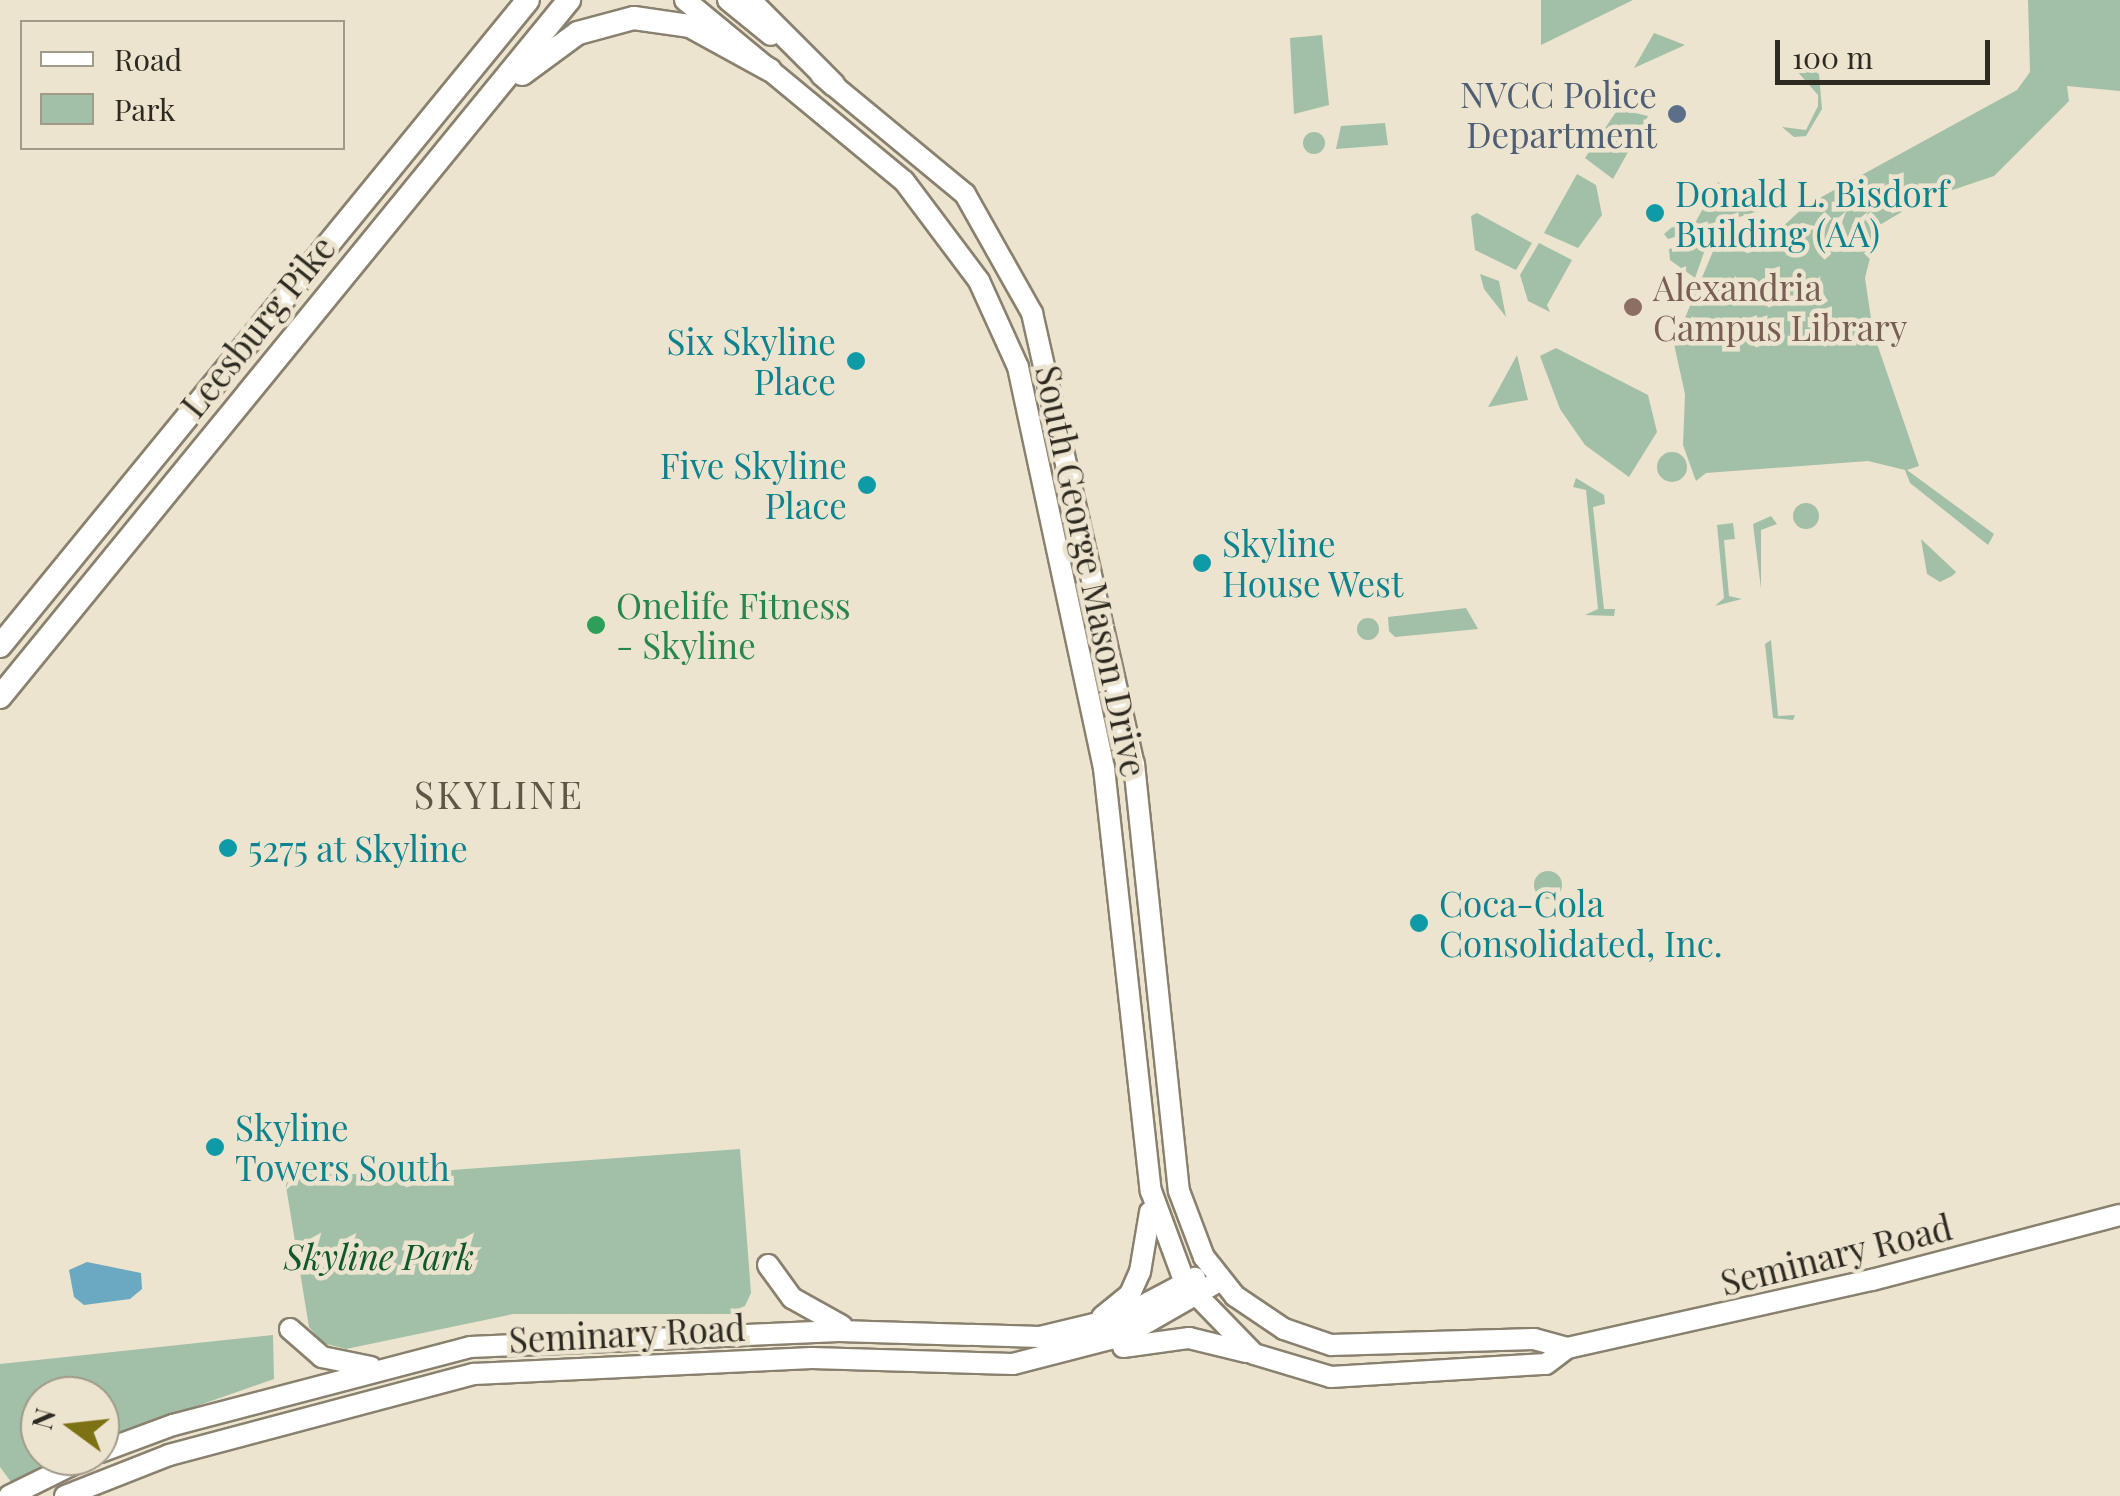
<!DOCTYPE html>
<html>
<head>
<meta charset="utf-8">
<style>
  body { margin:0 }
  #map { position:relative; width:2120px; height:1496px; overflow:hidden; background:#ece4ce; font-family:"Playfair Display",serif }
  div>[style] { position:absolute }
  [style*='--x'] { left:calc(var(--x)*1px); top:calc(var(--y)*1px); width:calc(var(--w)*1px); rotate:calc(var(--a)*1deg) }
  .green>* { inset:0; background:#a2bfa7 }
  .round { border-radius:50% }
  .water>* { inset:0; background:#6ba8c2 }
  .roads { filter:drop-shadow(2px 0 #89816e) drop-shadow(-2px 0 #89816e) drop-shadow(0 2px #89816e) drop-shadow(0 -2px #89816e) }
  .secondary>* { height:20px; margin:-10px; padding:0 10px; transform-origin:10px; border-radius:10px; background:#fff }
  .primary>* { height:22px; margin:-11px; padding:0 11px; transform-origin:11px; border-radius:11px; background:#fff }
  .dots>* { width:28px; height:28px; translate:-50% -50%; box-sizing:border-box; border:5px solid #ece4ce; border-radius:50% }
  span { translate:-50% -50%; white-space:nowrap; text-align:center; line-height:1.15; -webkit-text-stroke:9px #ece4ce; paint-order:stroke }
  .service-label { font-size:35px; color:#4e5e75 }
  .right { translate:-100% -50%; text-align:right }
  .culture-label { font-size:35px; color:#0d838f }
  .left { translate:0 -50%; text-align:left }
  .education-label { font-size:35px; color:#785e54 }
  .street-label { font-size:35px; color:#2d2a22 }
  .leisure-label { font-size:35px; color:#27864d }
  .park-label { font-size:35px; color:#0f592a; font-style:italic }
  .neighbourhood-label { font-size:38px; color:#5e5745; letter-spacing:2.5px }
  .legend { position:absolute; left:20px; top:20px; width:325px; height:130px; box-sizing:border-box; background:#ece4ce; border:2px solid #a09a89; margin:0; padding:12px 18px; list-style:none; font-size:30px; color:#2d2a22 }
  .legend li { display:flex; align-items:center; gap:20px; height:50px }
  .legend b { width:50px; border:2px solid #a09a89 }
  .north { position:absolute; left:20px; top:1376px; width:100px; height:100px; box-sizing:border-box; background:#ece4ce; border:2px solid #a09a89; border-radius:50%; rotate:285deg; font-size:28px; font-weight:700; line-height:40px; text-align:center; color:#2d2a22 }
  .north::after { content:''; display:block; margin:auto; width:35px; height:45px; background:#7c7213; clip-path:polygon(50% 0,100% 100%,50% 72%,0 100%) }
  .scale { position:absolute; left:1775px; top:40px; width:215px; height:45px; box-sizing:border-box; border:5px solid #2d2a22; border-top:0; padding-left:12px; font-size:30px; line-height:35px; white-space:nowrap; color:#2d2a22; -webkit-text-stroke:8px #ece4ce; paint-order:stroke }
</style>
</head>
<body>
<div id="map">
  <div class="green">
    <div style="clip-path:polygon(1541px 0,1633px 0,1541px 45px)"></div>
    <div style="clip-path:polygon(2028px 0,2120px 0,2120px 91px,2067px 86px,2069px 101px,1994px 176px,1920px 201px,1878px 226px,1865px 278px,1873px 332px,1919px 466px,1907px 470px,1994px 534px,1988px 545px,1910px 483px,1905px 470px,1868px 461px,1706px 473px,1696px 481px,1683px 445px,1685px 394px,1674px 344px,1714px 249px,1778px 231px,1805px 206px,2017px 90px,2030px 72px)"></div>
    <div style="clip-path:polygon(1654px 33px,1685px 45px,1634px 68px)"></div>
    <div style="clip-path:polygon(1322px 35px,1329px 105px,1294px 114px,1290px 38px)"></div>
    <div style="clip-path:polygon(1799px 63px,1819px 74px,1822px 109px,1806px 136px,1794px 137px,1782px 127px,1806px 130px,1818px 106px,1818px 95px,1796px 70px)"></div>
    <div style="clip-path:polygon(1618px 109px,1648px 116px,1613px 179px,1585px 158px)"></div>
    <div style="clip-path:polygon(1385px 123px,1388px 145px,1336px 149px,1341px 126px)"></div>
    <div class="round" style="left:1303px;top:132px;width:22px;height:22px"></div>
    <div style="clip-path:polygon(1577px 174px,1596px 185px,1602px 215px,1578px 248px,1544px 233px)"></div>
    <div style="clip-path:polygon(1718px 182px,1765px 209px,1668px 239px,1664px 234px,1676px 224px,1696px 221px)"></div>
    <div style="clip-path:polygon(1477px 213px,1532px 243px,1516px 270px,1475px 250px,1471px 216px)"></div>
    <div style="clip-path:polygon(1708px 241px,1695px 278px,1670px 260px,1669px 249px)"></div>
    <div style="clip-path:polygon(1539px 243px,1572px 260px,1547px 305px,1550px 312px,1528px 301px,1520px 275px)"></div>
    <div style="clip-path:polygon(1480px 274px,1499px 281px,1506px 317px,1484px 289px)"></div>
    <div style="clip-path:polygon(1556px 348px,1648px 395px,1657px 432px,1629px 477px,1585px 445px,1560px 409px,1540px 356px)"></div>
    <div style="clip-path:polygon(1517px 355px,1528px 400px,1488px 407px,1498px 390px)"></div>
    <div class="round" style="left:1657px;top:452px;width:30px;height:30px"></div>
    <div style="clip-path:polygon(1576px 478px,1604px 495px,1605px 504px,1593px 507px,1604px 609px,1615px 609px,1614px 616px,1585px 615px,1598px 609px,1586px 490px,1573px 487px)"></div>
    <div class="round" style="left:1793px;top:503px;width:26px;height:26px"></div>
    <div style="clip-path:polygon(1771px 516px,1777px 524px,1761px 530px,1761px 589px,1753px 524px)"></div>
    <div style="clip-path:polygon(1733px 523px,1735px 539px,1724px 540px,1729px 596px,1742px 599px,1715px 606px,1724px 598px,1717px 525px)"></div>
    <div style="clip-path:polygon(1921px 539px,1956px 572px,1952px 576px,1940px 582px,1927px 574px)"></div>
    <div style="clip-path:polygon(1466px 608px,1478px 629px,1395px 637px,1389px 631px,1388px 617px)"></div>
    <div class="round" style="left:1357px;top:618px;width:22px;height:22px"></div>
    <div style="clip-path:polygon(1771px 640px,1778px 716px,1795px 715px,1793px 720px,1773px 718px,1765px 644px)"></div>
    <div class="round" style="left:1534px;top:871px;width:28px;height:28px"></div>
    <div style="clip-path:polygon(740px 1149px,751px 1293px,744px 1308px,731px 1314px,513px 1314px,346px 1349px,323px 1343px,309px 1327px,284px 1174px,398px 1174px)"></div>
    <div style="clip-path:polygon(273px 1335px,274px 1379px,100px 1440px,100px 1396px,40px 1396px,40px 1456px,65px 1456px,11px 1482px,0 1467px,0 1364px)"></div>
  </div>
  <div class="water">
    <div style="clip-path:polygon(87px 1262px,141px 1273px,142px 1289px,130px 1299px,84px 1305px,74px 1297px,69px 1270px)"></div>
  </div>
  <div class="roads">
    <div class="secondary">
      <div style="--x:685;--y:0;--w:284;--a:39.6"></div>
      <div style="--x:904;--y:181;--w:125;--a:53.1"></div>
      <div style="--x:979;--y:281;--w:94;--a:65.6"></div>
      <div style="--x:1018;--y:367;--w:410;--a:77.9"></div>
      <div style="--x:1104;--y:768;--w:426;--a:83.7"></div>
      <div style="--x:1151;--y:1191;--w:98;--a:69.7"></div>
      <div style="--x:1185;--y:1283;--w:99;--a:45.8"></div>
      <div style="--x:1254;--y:1354;--w:80;--a:16.6"></div>
      <div style="--x:1331;--y:1377;--w:215;--a:-3.5"></div>
      <div style="--x:1546;--y:1364;--w:26;--a:-37"></div>
      <div style="--x:728;--y:0;--w:55;--a:39.1"></div>
      <div style="--x:821;--y:75;--w:187;--a:39.6"></div>
      <div style="--x:965;--y:194;--w:137;--a:60.6"></div>
      <div style="--x:1032;--y:313;--w:462;--a:77.3"></div>
      <div style="--x:1134;--y:764;--w:429;--a:84"></div>
      <div style="--x:1179;--y:1191;--w:71;--a:69.3"></div>
      <div style="--x:1204;--y:1257;--w:50;--a:51.5"></div>
      <div style="--x:1235;--y:1296;--w:59;--a:34"></div>
      <div style="--x:1284;--y:1329;--w:50;--a:18.8"></div>
      <div style="--x:1331;--y:1345;--w:203;--a:-1.7"></div>
      <div style="--x:1534;--y:1339;--w:34;--a:15"></div>
      <div style="--x:1567;--y:1348;--w:312;--a:-12.6"></div>
      <div style="--x:1872;--y:1280;--w:256;--a:-14.7"></div>
      <div style="--x:768;--y:1265;--w:41;--a:54"></div>
      <div style="--x:792;--y:1298;--w:57;--a:29.2"></div>
      <div style="--x:1102;--y:1317;--w:36;--a:-39"></div>
      <div style="--x:1130;--y:1294;--w:24;--a:-66"></div>
      <div style="--x:1140;--y:1272;--w:61;--a:-80.5"></div>
      <div style="--x:290;--y:1329;--w:43;--a:41.2"></div>
      <div style="--x:322;--y:1357;--w:50;--a:11.5"></div>
      <div style="--x:1123;--y:1347;--w:67;--a:-7.8"></div>
      <div style="--x:1189;--y:1338;--w:59;--a:13.8"></div>
      <div style="--x:100;--y:1452;--w:78;--a:-20.3"></div>
      <div style="--x:173;--y:1425;--w:307;--a:-14.7"></div>
      <div style="--x:470;--y:1347;--w:369;--a:-2.5"></div>
      <div style="--x:839;--y:1331;--w:201;--a:1.7"></div>
      <div style="--x:1040;--y:1337;--w:81;--a:-13.5"></div>
      <div style="--x:1119;--y:1318;--w:86;--a:-27.8"></div>
      <div style="--x:9;--y:1496;--w:90;--a:-26.3"></div>
      <div style="--x:65;--y:1496;--w:112;--a:-21.5"></div>
      <div style="--x:169;--y:1455;--w:316;--a:-14.9"></div>
      <div style="--x:474;--y:1374;--w:338;--a:-2.7"></div>
      <div style="--x:812;--y:1358;--w:201;--a:1.7"></div>
      <div style="--x:1013;--y:1364;--w:116;--a:-14.5"></div>
      <div style="--x:1125;--y:1335;--w:111;--a:-29.8"></div>
    </div>
    <div class="primary">
      <div style="--x:749;--y:0;--w:119;--a:45"></div>
      <div style="--x:522;--y:74;--w:69;--a:-36.2"></div>
      <div style="--x:578;--y:33;--w:58;--a:-15"></div>
      <div style="--x:634;--y:18;--w:57;--a:8.1"></div>
      <div style="--x:690;--y:26;--w:91;--a:28.8"></div>
      <div style="--x:0;--y:646;--w:834;--a:-50.74"></div>
      <div style="--x:0;--y:697;--w:900;--a:-50.77"></div>
    </div>
  </div>
  <div class="dots">
    <div style="left:1677px;top:114px;background:#5c6f8a"></div>
    <div style="left:1655px;top:213px;background:#0f9aa8"></div>
    <div style="left:1633px;top:307px;background:#8d6e63"></div>
    <div style="left:856px;top:361px;background:#0f9aa8"></div>
    <div style="left:867px;top:485px;background:#0f9aa8"></div>
    <div style="left:1202px;top:563px;background:#0f9aa8"></div>
    <div style="left:596px;top:625px;background:#2e9e5b"></div>
    <div style="left:228px;top:848px;background:#0f9aa8"></div>
    <div style="left:1419px;top:923px;background:#0f9aa8"></div>
    <div style="left:215px;top:1147px;background:#0f9aa8"></div>
  </div>
  <div class="service-label">
    <span class="right" style="left:1657px;top:114px">NVCC Police<br>Department</span>
  </div>
  <div class="culture-label">
    <span class="left" style="left:1675px;top:213px">Donald L. Bisdorf<br>Building (AA)</span>
    <span class="right" style="left:836px;top:361px">Six Skyline<br>Place</span>
    <span class="right" style="left:847px;top:485px">Five Skyline<br>Place</span>
    <span class="left" style="left:1222px;top:563px">Skyline<br>House West</span>
    <span class="left" style="left:248px;top:848px">5275 at Skyline</span>
    <span class="left" style="left:1439px;top:923px">Coca-Cola<br>Consolidated, Inc.</span>
    <span class="left" style="left:235px;top:1147px">Skyline<br>Towers South</span>
  </div>
  <div class="education-label">
    <span class="left" style="left:1653px;top:307px">Alexandria<br>Campus Library</span>
  </div>
  <div class="street-label">
    <span style="left:257px;top:326px;rotate:-51deg">Leesburg Pike</span>
    <span style="left:1092px;top:571px;rotate:78deg">South George Mason Drive</span>
    <span style="left:1836px;top:1254px;rotate:-14deg">Seminary Road</span>
    <span style="left:627px;top:1333px;rotate:-3deg">Seminary Road</span>
  </div>
  <div class="leisure-label">
    <span class="left" style="left:616px;top:625px">Onelife Fitness<br>- Skyline</span>
  </div>
  <div class="park-label">
    <span style="left:379px;top:1256px">Skyline Park</span>
  </div>
  <div class="neighbourhood-label">
    <span style="left:499px;top:794px">SKYLINE</span>
  </div>
  <ul class="legend">
  <li><b style="height:12px;background:#fff"></b>Road</li>
  <li><b style="height:28px;background:#a2bfa7"></b>Park</li>
  </ul>
  <div class="north">N</div>
  <div class="scale">100 m</div>
</div>
</body>
</html>
